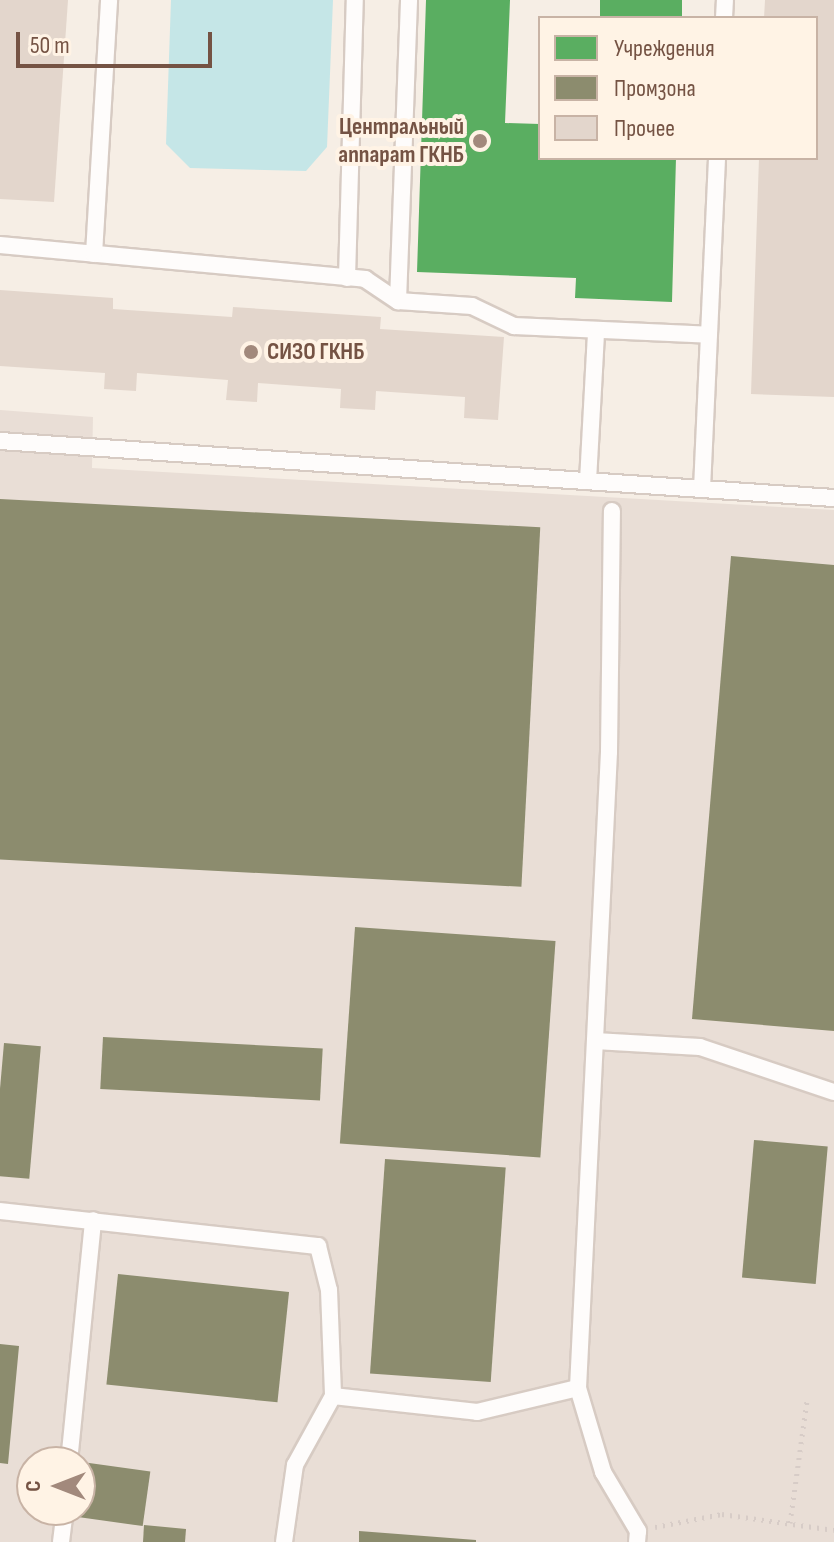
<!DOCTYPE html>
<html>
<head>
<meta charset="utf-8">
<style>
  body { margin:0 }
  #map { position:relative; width:834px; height:1542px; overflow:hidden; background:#f6eee5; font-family:"Sofia Sans Condensed",sans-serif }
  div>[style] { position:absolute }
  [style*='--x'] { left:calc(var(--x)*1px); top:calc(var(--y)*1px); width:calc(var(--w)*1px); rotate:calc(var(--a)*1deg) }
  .industrial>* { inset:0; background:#e9ded6 }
  .water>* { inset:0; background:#c5e6e7 }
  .public>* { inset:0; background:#5aae61; transform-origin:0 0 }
  .industry>* { inset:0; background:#8c8c6e; transform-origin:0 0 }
  .building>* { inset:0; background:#e3d6cc }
  .path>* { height:5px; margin-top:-2.5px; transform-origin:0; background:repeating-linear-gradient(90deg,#d7ccc7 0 2px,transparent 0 8px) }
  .roads { filter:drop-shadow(2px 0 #d7cbc3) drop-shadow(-2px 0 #d7cbc3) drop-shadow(0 2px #d7cbc3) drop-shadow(0 -2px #d7cbc3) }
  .service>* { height:16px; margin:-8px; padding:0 8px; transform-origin:8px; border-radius:8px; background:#fefcfb }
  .dots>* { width:22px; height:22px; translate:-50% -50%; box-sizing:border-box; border:4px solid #fff3e5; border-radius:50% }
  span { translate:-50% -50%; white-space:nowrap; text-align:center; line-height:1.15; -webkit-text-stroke:8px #fff3e5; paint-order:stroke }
  .poi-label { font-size:24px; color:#755344; font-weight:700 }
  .right { translate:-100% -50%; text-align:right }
  .left { translate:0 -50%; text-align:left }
  .legend { position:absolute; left:538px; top:16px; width:280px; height:144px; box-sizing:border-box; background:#fff3e5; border:2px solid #c8b3a5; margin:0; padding:10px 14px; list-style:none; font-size:24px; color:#755344 }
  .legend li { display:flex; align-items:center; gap:16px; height:40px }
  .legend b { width:40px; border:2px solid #c8b3a5 }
  .north { position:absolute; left:16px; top:1446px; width:80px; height:80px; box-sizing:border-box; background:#fff3e5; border:2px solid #c8b3a5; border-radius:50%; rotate:270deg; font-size:22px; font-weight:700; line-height:32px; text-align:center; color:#755344 }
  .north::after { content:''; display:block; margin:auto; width:28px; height:36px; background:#a2897c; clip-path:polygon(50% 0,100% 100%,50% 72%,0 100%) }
  .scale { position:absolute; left:16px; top:32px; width:196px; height:36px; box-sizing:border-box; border:4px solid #755344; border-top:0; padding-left:10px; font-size:24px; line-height:28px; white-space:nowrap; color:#755344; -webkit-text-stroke:6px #fff3e5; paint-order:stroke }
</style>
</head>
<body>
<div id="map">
  <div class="industrial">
    <div style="clip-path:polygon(evenodd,0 410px,93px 417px,92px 468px,834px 510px,834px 1542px,0 1542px,0 410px,32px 1462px,80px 1462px,80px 1510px,32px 1510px,32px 1462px)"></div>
  </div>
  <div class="water">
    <div style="clip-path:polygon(171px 0,333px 0,327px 147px,306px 171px,190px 168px,166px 144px)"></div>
  </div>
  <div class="public">
    <div style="clip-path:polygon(426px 0,510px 0,505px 123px,540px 124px,540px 158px,676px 158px,672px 302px,575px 298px,576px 278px,417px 272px)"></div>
    <div style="left:600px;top:0;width:82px;height:18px"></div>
  </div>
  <div class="industry">
    <div style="left:0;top:499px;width:541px;height:360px;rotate:3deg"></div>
    <div style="clip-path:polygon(731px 556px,834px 565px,834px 1031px,692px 1019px)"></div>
    <div style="left:355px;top:927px;width:201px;height:217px;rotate:4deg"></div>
    <div style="left:103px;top:1037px;width:220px;height:52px;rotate:3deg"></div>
    <div style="left:4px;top:1043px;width:37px;height:133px;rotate:5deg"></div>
    <div style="left:754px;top:1140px;width:74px;height:138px;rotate:5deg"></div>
    <div style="left:385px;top:1159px;width:121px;height:215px;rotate:4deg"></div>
    <div style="left:118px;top:1274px;width:172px;height:111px;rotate:6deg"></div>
    <div style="clip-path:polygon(0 1344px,19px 1346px,8px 1464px,0 1463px)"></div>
    <div style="left:82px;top:1462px;width:69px;height:55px;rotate:8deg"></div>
    <div style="clip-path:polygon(144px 1525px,186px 1529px,185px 1542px,143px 1542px)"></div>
    <div style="clip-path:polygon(359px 1531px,476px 1540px,476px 1542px,359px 1542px)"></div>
  </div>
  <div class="building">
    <div style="clip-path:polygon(0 0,68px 0,54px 202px,0 199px)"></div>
    <div style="clip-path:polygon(765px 0,834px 0,834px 397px,751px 394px,759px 158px,816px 158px,816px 18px,764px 18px)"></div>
    <div style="clip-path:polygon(0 290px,113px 298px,113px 309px,232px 317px,233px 307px,381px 317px,380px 329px,504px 337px,498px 420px,464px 418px,465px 397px,376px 391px,375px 410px,340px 408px,341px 389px,258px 383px,257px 402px,226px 400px,228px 380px,137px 373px,136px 391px,104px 389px,105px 373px,0 366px)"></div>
  </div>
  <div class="path">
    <div style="--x:790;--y:1523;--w:124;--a:-82.1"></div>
    <div style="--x:655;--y:1527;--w:68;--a:-11"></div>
    <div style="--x:722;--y:1514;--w:113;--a:8.1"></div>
  </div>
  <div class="roads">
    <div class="service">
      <div style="--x:724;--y:18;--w:18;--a:-87"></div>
      <div style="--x:0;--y:245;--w:367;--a:5.3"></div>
      <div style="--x:365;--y:279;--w:40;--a:34"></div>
      <div style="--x:398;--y:301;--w:74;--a:3.9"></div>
      <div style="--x:472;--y:306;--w:47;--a:25.5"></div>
      <div style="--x:514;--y:326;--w:195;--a:2.6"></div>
      <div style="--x:94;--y:254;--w:254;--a:-86.6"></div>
      <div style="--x:347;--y:278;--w:278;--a:-88.4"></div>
      <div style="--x:398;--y:301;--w:301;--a:-87.9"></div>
      <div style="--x:0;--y:441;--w:836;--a:3.91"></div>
      <div style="--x:588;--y:481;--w:150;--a:-86.9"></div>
      <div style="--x:702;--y:489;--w:331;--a:-87.4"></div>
      <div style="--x:595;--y:1041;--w:105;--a:3.3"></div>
      <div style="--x:700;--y:1047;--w:141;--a:18.6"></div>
      <div style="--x:0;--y:1211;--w:320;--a:6.3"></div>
      <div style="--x:318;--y:1246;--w:45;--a:76"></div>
      <div style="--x:329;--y:1290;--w:106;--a:87.8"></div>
      <div style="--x:333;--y:1396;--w:145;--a:6.3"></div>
      <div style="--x:477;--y:1412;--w:104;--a:-13.4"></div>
      <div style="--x:578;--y:1388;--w:637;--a:-87.21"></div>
      <div style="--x:609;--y:752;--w:241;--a:-89.3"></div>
      <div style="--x:578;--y:1388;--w:88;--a:73.4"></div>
      <div style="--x:603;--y:1472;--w:69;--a:59.3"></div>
      <div style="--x:638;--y:1531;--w:11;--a:95"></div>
      <div style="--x:69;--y:1462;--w:243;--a:-84.3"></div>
      <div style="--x:61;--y:1542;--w:32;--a:-83"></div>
      <div style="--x:284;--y:1542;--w:78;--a:-81.9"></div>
      <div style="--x:295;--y:1465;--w:79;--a:-61.2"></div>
    </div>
  </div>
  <div class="dots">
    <div style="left:480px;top:141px;background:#a2897c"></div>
    <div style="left:251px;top:352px;background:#a2897c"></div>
  </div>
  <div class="poi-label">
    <span class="right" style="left:464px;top:141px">Центральный<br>аппарат ГКНБ</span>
    <span class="left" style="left:267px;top:352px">СИЗО ГКНБ</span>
  </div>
  <ul class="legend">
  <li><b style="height:22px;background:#5aae61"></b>Учреждения</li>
  <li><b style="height:22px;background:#8c8c6e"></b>Промзона</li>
  <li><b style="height:22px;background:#e3d6cc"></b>Прочее</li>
  </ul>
  <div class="north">С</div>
  <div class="scale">50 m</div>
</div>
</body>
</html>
